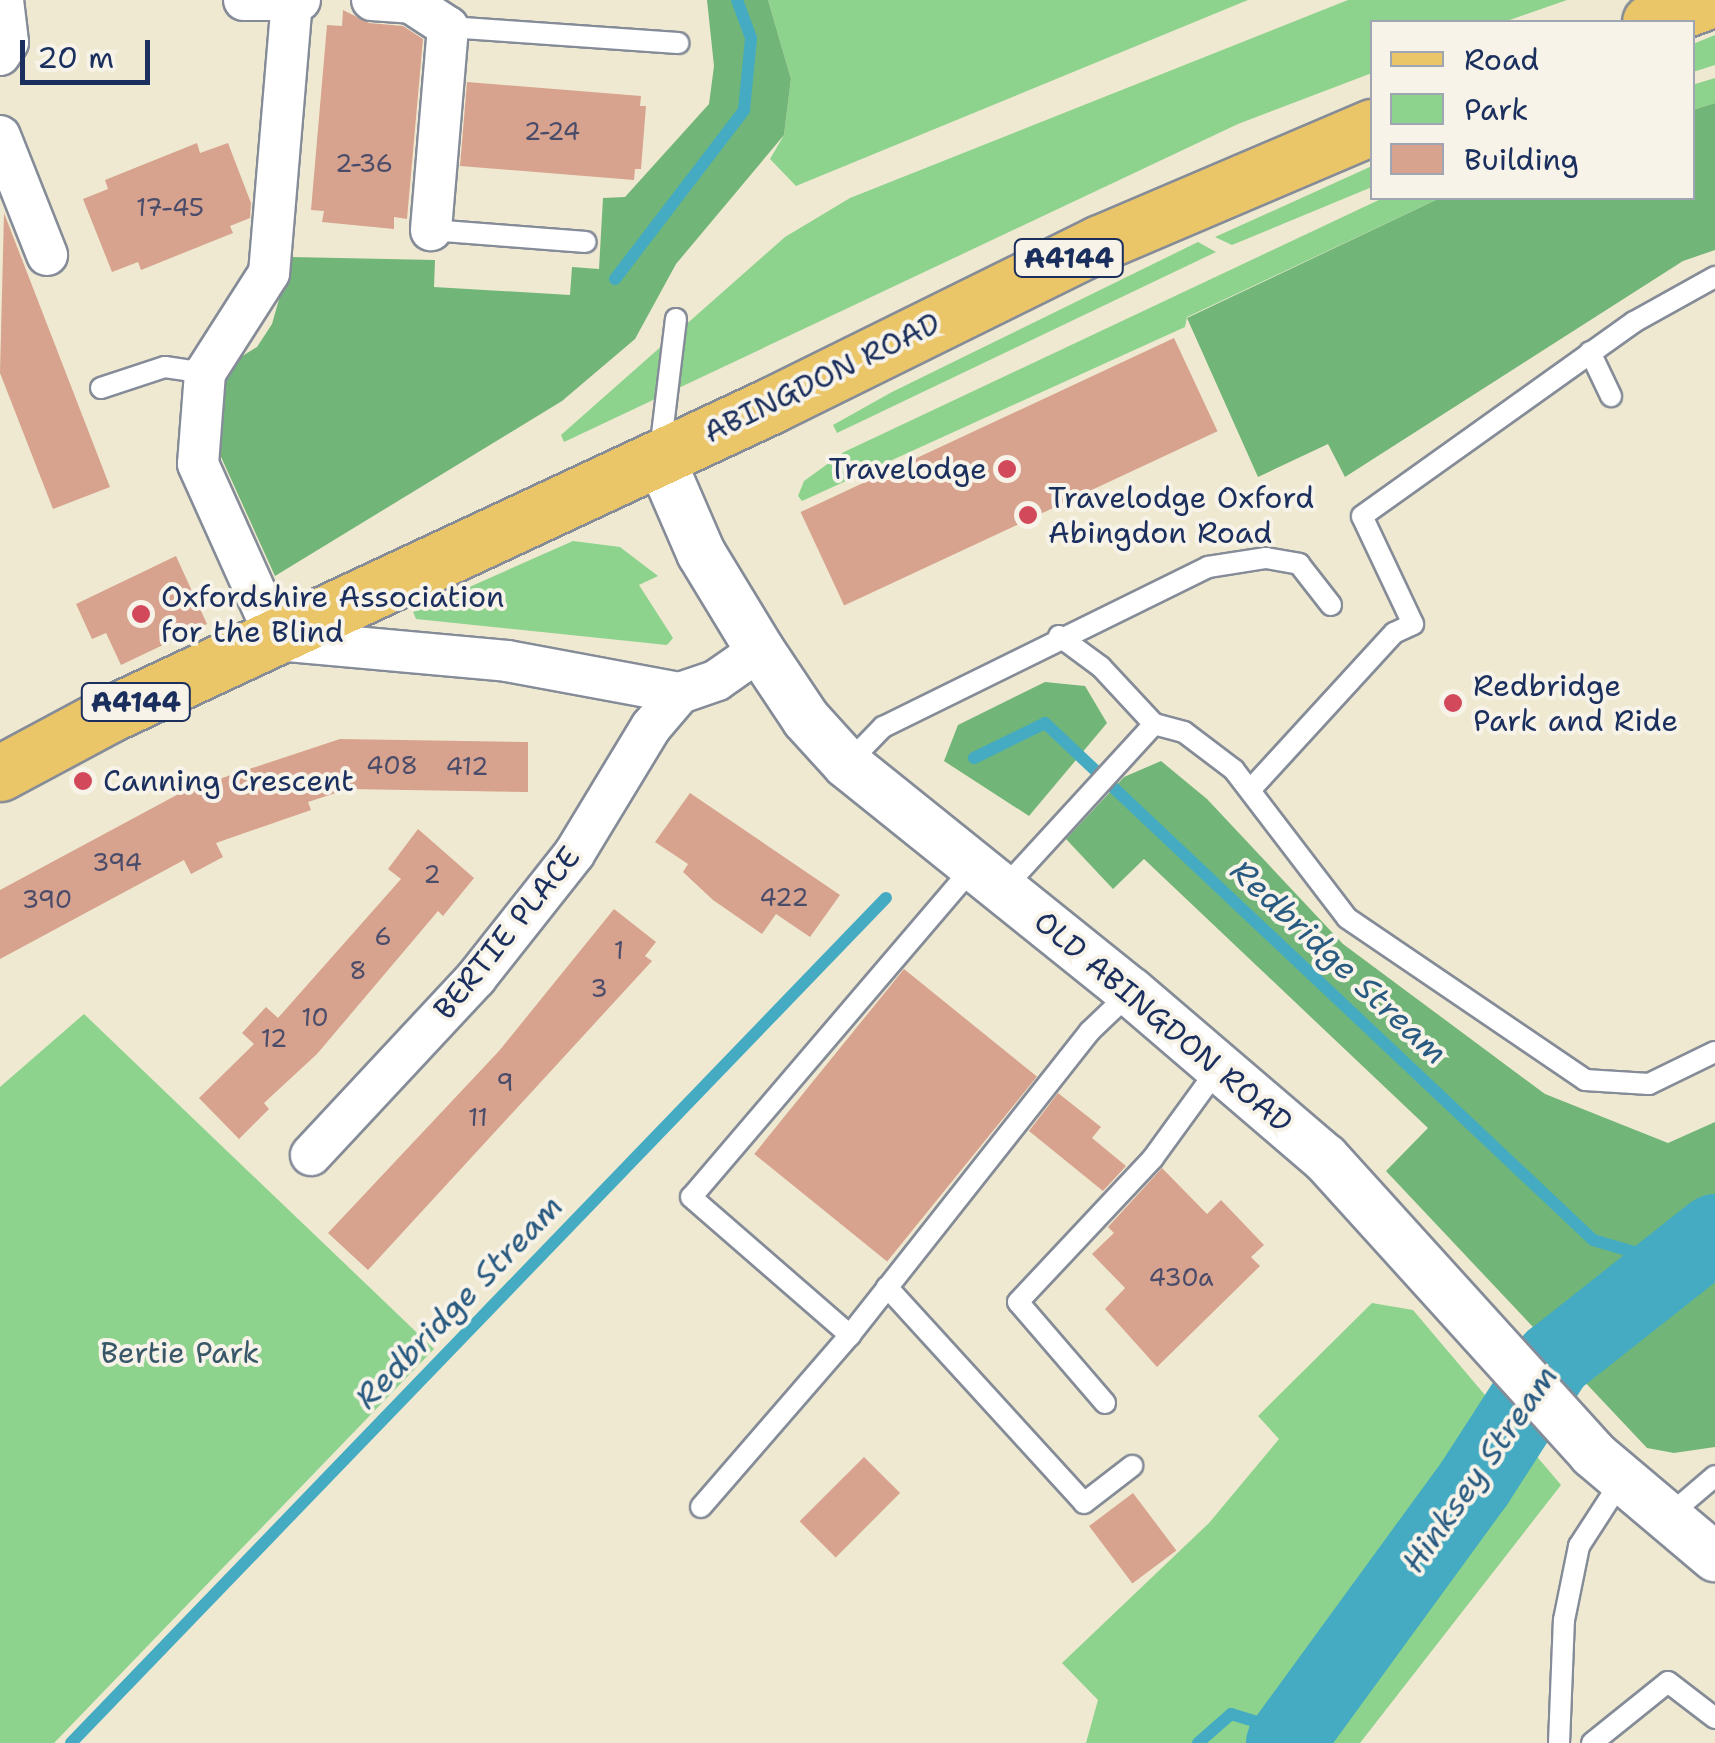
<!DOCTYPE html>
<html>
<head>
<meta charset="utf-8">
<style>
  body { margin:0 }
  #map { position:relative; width:1715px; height:1743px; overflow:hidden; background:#efe9d1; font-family:"Shantell Sans",sans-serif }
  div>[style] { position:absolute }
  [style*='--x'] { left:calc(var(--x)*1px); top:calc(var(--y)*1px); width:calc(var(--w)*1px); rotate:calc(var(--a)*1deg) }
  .green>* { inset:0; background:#8dd38d }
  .forest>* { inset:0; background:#72b578 }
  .stream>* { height:12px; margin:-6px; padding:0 6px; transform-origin:6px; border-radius:6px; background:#44abc3 }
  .river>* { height:78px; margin:-39px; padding:0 39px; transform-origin:39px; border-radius:39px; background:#44abc3 }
  .building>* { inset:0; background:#d7a38e; transform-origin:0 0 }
  .roads { filter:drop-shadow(2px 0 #858c98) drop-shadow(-2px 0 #858c98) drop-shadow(0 2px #858c98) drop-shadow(0 -2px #858c98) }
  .service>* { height:20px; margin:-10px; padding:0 10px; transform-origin:10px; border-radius:10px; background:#fff }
  .minor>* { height:40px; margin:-20px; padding:0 20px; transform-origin:20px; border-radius:20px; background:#fff }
  .tertiary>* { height:48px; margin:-24px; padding:0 24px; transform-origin:24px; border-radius:24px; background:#fff }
  .primary>* { height:55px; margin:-27.5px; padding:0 27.5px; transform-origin:27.5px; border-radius:27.5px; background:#ebc669 }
  .dots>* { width:28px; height:28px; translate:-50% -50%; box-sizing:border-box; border:5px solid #f7f3e8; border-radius:50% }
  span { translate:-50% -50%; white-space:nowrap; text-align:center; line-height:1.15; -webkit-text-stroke:8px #f7f3e8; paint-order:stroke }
  .number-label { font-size:25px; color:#4a4c6a }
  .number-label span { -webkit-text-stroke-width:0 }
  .shield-label span { padding:2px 8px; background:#f7f3e8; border:2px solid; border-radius:8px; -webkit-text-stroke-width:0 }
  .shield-label { font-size:28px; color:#1b2f5e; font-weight:700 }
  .street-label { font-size:30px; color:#1b2f5e }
  .poi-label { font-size:30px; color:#1b2f5e }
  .right { translate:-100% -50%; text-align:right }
  .left { translate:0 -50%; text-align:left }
  .park-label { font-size:30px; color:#38586a }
  .water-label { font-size:32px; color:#295a81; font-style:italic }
  .legend { position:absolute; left:1370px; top:20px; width:325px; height:180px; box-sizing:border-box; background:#f7f3e8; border:2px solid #9fa5b1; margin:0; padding:12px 18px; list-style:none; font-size:30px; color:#1b2f5e }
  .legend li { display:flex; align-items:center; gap:20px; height:50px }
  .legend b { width:50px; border:2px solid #9fa5b1 }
  .scale { position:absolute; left:20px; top:40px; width:130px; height:45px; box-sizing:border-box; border:5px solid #1b2f5e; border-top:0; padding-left:12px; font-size:30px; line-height:35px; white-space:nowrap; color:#1b2f5e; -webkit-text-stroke:8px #f7f3e8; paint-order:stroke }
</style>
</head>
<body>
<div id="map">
  <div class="green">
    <div style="clip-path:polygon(768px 0,1248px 0,796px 186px,770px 159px,784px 135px,791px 79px)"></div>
    <div style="clip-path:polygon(1348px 0,1567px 0,1504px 22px,1372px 22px,1372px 73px,1238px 124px,564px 442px,561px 435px,785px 237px,850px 198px)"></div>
    <div style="clip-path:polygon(1715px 35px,1715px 65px,1693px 72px,1693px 44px)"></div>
    <div style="clip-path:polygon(1715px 78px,1715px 103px,1693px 110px,1692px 85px)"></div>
    <div style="clip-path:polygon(1372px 166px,1372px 187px,1232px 245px,1215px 237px)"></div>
    <div style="clip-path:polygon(1383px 198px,1440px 198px,1187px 317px,1185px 327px,802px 501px,798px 496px,804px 481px,844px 452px)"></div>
    <div style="clip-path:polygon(1198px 242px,1216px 252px,837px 433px,833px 425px,892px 392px)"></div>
    <div style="clip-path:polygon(573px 541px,620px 547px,658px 576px,639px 585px,673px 638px,667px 645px,416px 619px,413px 612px)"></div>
    <div style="clip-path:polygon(84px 1014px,434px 1349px,54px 1743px,0 1743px,0 1087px)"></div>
    <div style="clip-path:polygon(1372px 1303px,1413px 1310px,1561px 1485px,1360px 1743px,1086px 1743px,1098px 1700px,1062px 1663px,1209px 1523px,1279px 1439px,1258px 1416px)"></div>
  </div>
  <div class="forest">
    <div style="clip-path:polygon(707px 0,768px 0,791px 79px,784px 135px,676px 264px,635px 339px,562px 401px,275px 576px,217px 448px,228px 365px,257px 347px,272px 324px,291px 257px,435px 260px,434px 287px,570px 295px,572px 267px,599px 269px,603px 198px,625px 197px,709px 104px,714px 66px)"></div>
    <div style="clip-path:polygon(1715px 103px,1715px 250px,1683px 261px,1345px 477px,1328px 444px,1258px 477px,1187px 318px,1440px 198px,1692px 198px,1693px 110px)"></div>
    <div style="clip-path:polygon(1045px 682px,1085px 686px,1107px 723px,1029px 816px,944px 761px,958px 725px)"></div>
    <div style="clip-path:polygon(1161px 761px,1207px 799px,1343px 944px,1545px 1094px,1668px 1143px,1715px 1122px,1715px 1447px,1674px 1453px,1647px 1448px,1386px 1171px,1428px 1128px,1144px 859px,1113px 889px,1066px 839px,1124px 777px)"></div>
  </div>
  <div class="stream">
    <div style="--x:615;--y:279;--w:213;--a:-52.6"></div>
    <div style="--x:744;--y:110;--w:72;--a:-84.4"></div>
    <div style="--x:751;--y:38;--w:40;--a:-110.2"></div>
    <div style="--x:974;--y:758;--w:79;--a:-26.2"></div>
    <div style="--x:1045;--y:723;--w:753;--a:43.33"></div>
    <div style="--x:1593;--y:1240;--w:81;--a:16.4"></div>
    <div style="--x:71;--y:1743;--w:1174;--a:-46.04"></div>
    <div style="--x:1198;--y:1743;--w:44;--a:-41.3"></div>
    <div style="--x:1231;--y:1714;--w:62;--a:17"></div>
  </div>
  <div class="river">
    <div style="--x:1285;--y:1743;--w:321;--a:-53.9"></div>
    <div style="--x:1474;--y:1484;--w:148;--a:-57.2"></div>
    <div style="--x:1554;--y:1360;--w:205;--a:-38.3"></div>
  </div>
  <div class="building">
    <div style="clip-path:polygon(343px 10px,369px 23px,403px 26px,423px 39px,407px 219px,394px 217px,394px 229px,322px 222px,324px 211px,311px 210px,327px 25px,342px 26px)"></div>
    <div style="clip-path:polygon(467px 82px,641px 96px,640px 106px,646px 106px,641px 169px,635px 169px,634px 180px,460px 166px)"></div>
    <div style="clip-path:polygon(197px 143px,200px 153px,228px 143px,251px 203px,250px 218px,230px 226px,233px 233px,141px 270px,138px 262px,112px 272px,83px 199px,108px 189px,105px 180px)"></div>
    <div style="clip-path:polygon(4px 213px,110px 487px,53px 509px,0 373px)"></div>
    <div style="left:1174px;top:338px;width:103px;height:412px;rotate:65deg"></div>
    <div style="clip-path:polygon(176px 556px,207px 624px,121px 665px,106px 633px,92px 639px,76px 604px)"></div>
    <div style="clip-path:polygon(340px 739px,528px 742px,528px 792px,348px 789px,308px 802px,311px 810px,216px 843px,223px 857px,191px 874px,184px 860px,0 959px,0 890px,186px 790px)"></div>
    <div style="clip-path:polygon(690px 793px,840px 895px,810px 937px,776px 914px,762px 934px,713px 900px,683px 872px,688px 864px,655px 842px)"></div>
    <div style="clip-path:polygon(418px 829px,474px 878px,443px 916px,438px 911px,317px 1054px,264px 1103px,269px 1109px,239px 1139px,199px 1098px,254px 1044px,242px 1033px,266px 1007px,278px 1018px,401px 879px,388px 869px)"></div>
    <div style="clip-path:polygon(614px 909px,656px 942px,645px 956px,652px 961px,368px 1270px,328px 1233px,499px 1051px)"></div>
    <div style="left:904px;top:969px;width:171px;height:238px;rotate:39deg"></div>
    <div style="clip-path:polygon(1058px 1093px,1101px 1127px,1092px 1138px,1126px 1166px,1103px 1191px,1029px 1131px)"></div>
    <div style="clip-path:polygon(1162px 1168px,1207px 1214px,1221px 1200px,1264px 1245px,1251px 1257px,1260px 1266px,1157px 1367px,1105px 1309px,1125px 1288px,1092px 1254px,1114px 1233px,1108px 1227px)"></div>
    <div style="left:864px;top:1457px;width:51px;height:91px;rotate:45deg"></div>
    <div style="left:1133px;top:1493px;width:72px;height:55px;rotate:53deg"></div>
  </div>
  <div class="roads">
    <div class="service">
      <div style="--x:448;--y:27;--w:231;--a:4"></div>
      <div style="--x:431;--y:230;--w:155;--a:4.4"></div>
      <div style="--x:1590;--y:352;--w:49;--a:64.5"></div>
      <div style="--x:101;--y:388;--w:67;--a:-18.2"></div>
      <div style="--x:165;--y:367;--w:40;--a:8.5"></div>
      <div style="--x:660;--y:451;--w:133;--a:-83.1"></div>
      <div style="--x:1059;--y:636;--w:52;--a:36.4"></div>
      <div style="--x:1101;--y:667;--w:78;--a:47.1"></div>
      <div style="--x:1154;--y:724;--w:31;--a:15"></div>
      <div style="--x:1184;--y:732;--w:63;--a:37.2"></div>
      <div style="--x:1234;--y:770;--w:186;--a:52.6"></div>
      <div style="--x:1347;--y:918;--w:288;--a:34.2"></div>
      <div style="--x:1585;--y:1080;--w:64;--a:3.6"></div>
      <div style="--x:1649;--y:1084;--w:73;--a:-25.9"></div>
      <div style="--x:847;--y:764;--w:52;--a:-45.8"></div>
      <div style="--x:883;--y:727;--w:362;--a:-26.2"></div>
      <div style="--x:1208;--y:567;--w:59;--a:-8.8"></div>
      <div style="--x:1266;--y:558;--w:34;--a:10"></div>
      <div style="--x:1299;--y:564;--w:52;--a:52"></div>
      <div style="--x:1251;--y:789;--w:212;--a:-47.5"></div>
      <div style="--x:1394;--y:633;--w:21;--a:-25"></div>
      <div style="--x:1413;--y:624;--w:119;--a:-115.3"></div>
      <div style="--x:1362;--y:516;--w:334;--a:-35.5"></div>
      <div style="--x:1634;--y:322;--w:93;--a:-29.1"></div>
      <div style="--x:974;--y:866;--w:435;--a:130.5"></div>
      <div style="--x:691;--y:1197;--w:211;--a:41"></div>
      <div style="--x:850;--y:1335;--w:387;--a:-51.7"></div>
      <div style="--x:1090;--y:1031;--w:57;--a:-43.6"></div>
      <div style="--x:1003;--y:889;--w:224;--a:-47.5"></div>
      <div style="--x:887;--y:1287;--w:292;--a:47.6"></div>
      <div style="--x:1084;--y:1503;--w:61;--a:-37.6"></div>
      <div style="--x:1105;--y:1403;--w:133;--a:-130.7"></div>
      <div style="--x:1018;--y:1302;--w:197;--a:-46.8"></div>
      <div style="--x:1153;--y:1158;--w:112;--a:-54"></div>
      <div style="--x:701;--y:1507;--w:228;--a:-49.1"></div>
      <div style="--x:1667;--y:1517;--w:63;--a:-40.5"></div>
      <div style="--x:1559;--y:1743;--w:123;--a:-87.7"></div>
      <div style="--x:1564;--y:1620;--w:76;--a:-78.5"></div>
      <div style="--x:1579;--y:1546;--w:77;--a:-57.1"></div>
      <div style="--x:1592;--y:1743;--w:97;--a:-38.8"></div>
      <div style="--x:1668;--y:1682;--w:59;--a:37.5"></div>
    </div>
    <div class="minor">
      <div style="--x:244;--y:0;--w:56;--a:0"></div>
      <div style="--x:292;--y:0;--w:274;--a:94.8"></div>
      <div style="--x:269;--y:273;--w:119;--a:122.6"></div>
      <div style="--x:205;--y:373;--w:91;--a:94.4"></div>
      <div style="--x:198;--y:464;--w:193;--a:65.8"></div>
      <div style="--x:277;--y:640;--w:231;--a:5.2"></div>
      <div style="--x:507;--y:661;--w:176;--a:10.5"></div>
      <div style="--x:680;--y:693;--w:39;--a:-19"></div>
      <div style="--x:717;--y:680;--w:52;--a:-34.9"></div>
      <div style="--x:372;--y:0;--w:39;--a:4"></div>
      <div style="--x:411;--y:3;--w:44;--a:33"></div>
      <div style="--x:448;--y:27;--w:204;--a:94.8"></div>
      <div style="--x:0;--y:55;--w:15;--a:-58"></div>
      <div style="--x:8;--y:42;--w:42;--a:-96.8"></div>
      <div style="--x:0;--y:136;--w:128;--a:68.4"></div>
      <div style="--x:311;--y:1155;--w:242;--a:-47"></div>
      <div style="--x:476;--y:978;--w:158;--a:-51.7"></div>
      <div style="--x:574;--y:854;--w:149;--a:-58.8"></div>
      <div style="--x:651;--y:727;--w:45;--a:-49.5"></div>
    </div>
    <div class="tertiary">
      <div style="--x:659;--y:456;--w:106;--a:66.6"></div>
      <div style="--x:701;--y:553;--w:114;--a:58.7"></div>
      <div style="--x:760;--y:650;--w:83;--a:56.3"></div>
      <div style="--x:806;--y:719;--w:61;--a:47.7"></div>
      <div style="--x:847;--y:764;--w:364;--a:38.8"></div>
      <div style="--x:1131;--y:992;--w:255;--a:40.6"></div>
      <div style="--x:1325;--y:1158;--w:399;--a:47.8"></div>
      <div style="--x:1593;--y:1454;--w:160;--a:40.2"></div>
    </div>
    <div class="primary">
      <div style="--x:1650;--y:22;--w:64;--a:-20.1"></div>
      <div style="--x:0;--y:773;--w:125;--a:-28.2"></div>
      <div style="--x:110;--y:714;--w:731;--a:-25.02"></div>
      <div style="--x:772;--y:405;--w:366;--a:-26.3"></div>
      <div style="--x:1100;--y:243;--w:296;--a:-23.1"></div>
    </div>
  </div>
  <div class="dots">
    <div style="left:1007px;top:469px;background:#d1495b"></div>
    <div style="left:1028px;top:515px;background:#d1495b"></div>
    <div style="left:141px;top:614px;background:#d1495b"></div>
    <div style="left:1453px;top:703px;background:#d1495b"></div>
    <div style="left:83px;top:781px;background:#d1495b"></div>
  </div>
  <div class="number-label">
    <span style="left:552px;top:131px">2-24</span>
    <span style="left:364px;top:163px">2-36</span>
    <span style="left:170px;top:207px">17-45</span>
    <span style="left:392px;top:765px">408</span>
    <span style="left:467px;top:766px">412</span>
    <span style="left:117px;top:862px">394</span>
    <span style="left:432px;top:874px">2</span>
    <span style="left:784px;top:897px">422</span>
    <span style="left:47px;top:899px">390</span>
    <span style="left:383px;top:936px">6</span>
    <span style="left:619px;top:950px">1</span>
    <span style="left:358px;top:970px">8</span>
    <span style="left:599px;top:988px">3</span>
    <span style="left:315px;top:1017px">10</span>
    <span style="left:274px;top:1038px">12</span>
    <span style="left:505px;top:1082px">9</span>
    <span style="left:478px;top:1117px">11</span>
    <span style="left:1181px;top:1277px">430a</span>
  </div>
  <div class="shield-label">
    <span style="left:1069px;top:258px">A4144</span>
    <span style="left:136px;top:702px">A4144</span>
  </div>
  <div class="street-label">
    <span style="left:822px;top:378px;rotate:-26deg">ABINGDON ROAD</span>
    <span style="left:507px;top:933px;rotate:-51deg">BERTIE PLACE</span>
    <span style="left:1163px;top:1022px;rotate:40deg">OLD ABINGDON ROAD</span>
  </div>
  <div class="poi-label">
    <span class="right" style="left:987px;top:469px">Travelodge</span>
    <span class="left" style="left:1048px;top:515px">Travelodge Oxford<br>Abingdon Road</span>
    <span class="left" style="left:161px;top:614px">Oxfordshire Association<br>for the Blind</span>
    <span class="left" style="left:1473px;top:703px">Redbridge<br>Park and Ride</span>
    <span class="left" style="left:103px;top:781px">Canning Crescent</span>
  </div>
  <div class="park-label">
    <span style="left:180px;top:1353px">Bertie Park</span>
  </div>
  <div class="water-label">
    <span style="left:1339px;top:962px;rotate:43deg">Redbridge Stream</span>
    <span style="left:459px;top:1302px;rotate:-46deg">Redbridge Stream</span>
    <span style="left:1480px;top:1469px;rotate:-55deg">Hinksey Stream</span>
  </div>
  <ul class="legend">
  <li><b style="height:12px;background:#ebc669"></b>Road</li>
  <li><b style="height:28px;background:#8dd38d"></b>Park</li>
  <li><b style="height:28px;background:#d7a38e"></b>Building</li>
  </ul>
  <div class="scale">20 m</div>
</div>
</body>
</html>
